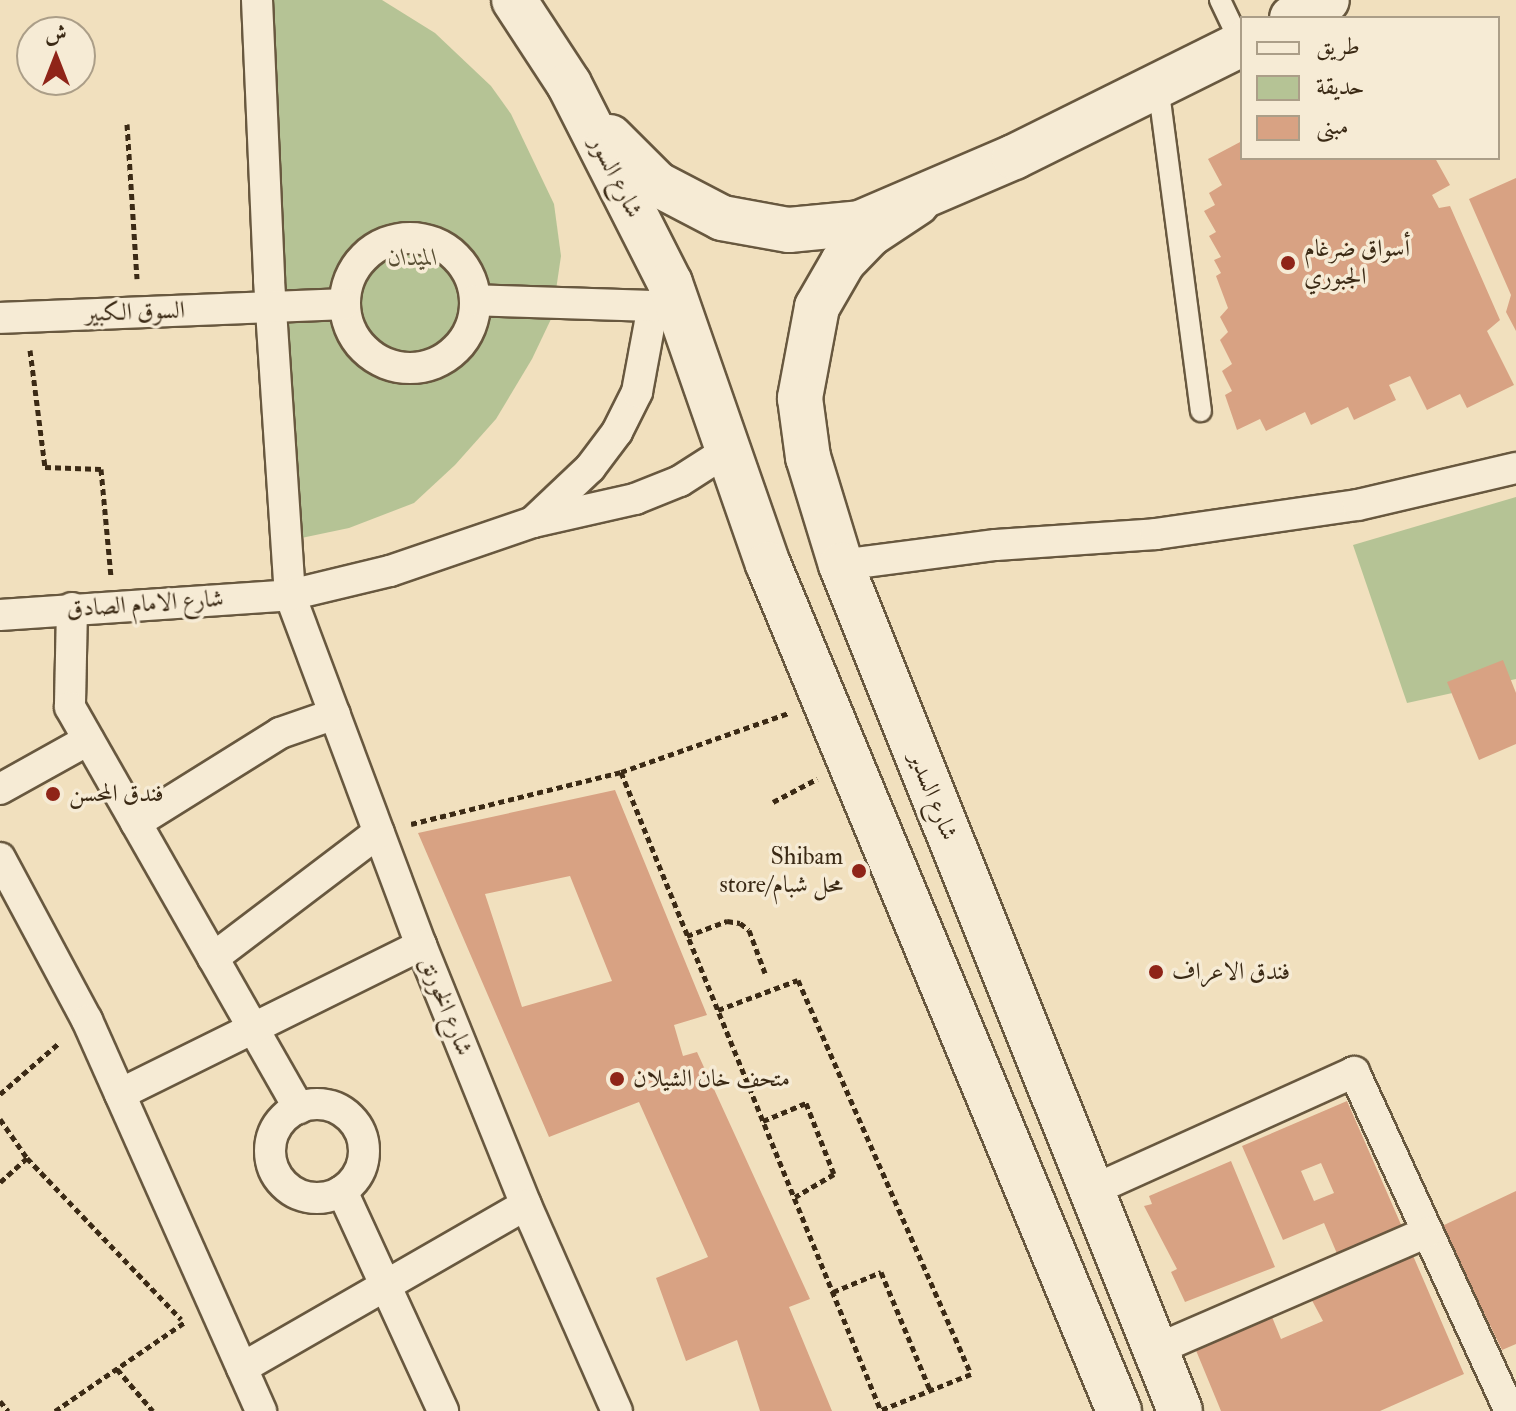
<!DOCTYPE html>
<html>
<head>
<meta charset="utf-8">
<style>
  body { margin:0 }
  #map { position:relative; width:1516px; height:1411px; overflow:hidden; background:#f1e0be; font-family:"IM FELL Double Pica",Amiri,serif }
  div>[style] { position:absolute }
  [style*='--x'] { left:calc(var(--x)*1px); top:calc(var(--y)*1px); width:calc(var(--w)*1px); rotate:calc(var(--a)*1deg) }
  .green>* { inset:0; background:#b5c395 }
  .building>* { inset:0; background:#d8a283 }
  .path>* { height:5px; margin-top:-2.5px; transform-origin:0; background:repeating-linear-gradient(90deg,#3b2a15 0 6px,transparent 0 10px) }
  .roads { filter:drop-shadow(2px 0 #68583f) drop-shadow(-2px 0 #68583f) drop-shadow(0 2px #68583f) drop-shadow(0 -2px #68583f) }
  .service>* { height:20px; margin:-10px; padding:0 10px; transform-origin:10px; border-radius:10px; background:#f6ebd5 }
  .pedestrian>* { height:30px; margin:-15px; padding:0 15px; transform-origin:15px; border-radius:15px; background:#f6ebd5 }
  .pedestrian>.ring { margin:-15px; padding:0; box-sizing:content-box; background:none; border:30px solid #f6ebd5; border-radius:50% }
  .secondary>* { height:44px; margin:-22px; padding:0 22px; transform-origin:22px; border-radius:22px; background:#f6ebd5 }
  .dots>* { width:22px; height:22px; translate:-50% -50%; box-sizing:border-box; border:4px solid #f6ebd5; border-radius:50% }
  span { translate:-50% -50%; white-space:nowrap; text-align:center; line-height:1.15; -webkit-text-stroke:7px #f6ebd5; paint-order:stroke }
  .street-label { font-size:24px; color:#3b2a15 }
  .poi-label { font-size:24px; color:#3b2a15 }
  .left { translate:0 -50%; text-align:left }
  .right { translate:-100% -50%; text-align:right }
  .park-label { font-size:24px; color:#5a5035; font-style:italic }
  .legend { position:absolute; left:1240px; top:16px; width:260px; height:144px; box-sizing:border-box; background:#f6ebd5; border:2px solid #ab9e88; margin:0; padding:10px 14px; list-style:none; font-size:24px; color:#3b2a15 }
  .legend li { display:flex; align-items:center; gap:16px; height:40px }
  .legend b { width:40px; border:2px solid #ab9e88 }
  .north { position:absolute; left:16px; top:16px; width:80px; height:80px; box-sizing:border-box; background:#f6ebd5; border:2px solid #ab9e88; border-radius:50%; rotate:0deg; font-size:22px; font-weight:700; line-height:32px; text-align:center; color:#3b2a15 }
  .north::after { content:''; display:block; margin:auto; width:28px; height:36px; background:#8f2418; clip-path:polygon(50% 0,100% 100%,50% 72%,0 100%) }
</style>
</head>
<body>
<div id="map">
  <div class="green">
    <div style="clip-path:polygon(257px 0,382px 0,435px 33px,491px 86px,511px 114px,554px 204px,561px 256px,552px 317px,532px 359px,496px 419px,455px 465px,414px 503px,349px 528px,287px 541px)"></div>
    <div style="clip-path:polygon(1516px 497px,1516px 679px,1407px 703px,1353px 545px)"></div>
  </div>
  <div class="building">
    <div style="clip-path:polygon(1242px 141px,1242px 158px,1435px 158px,1450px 185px,1432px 195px,1439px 208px,1450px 206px,1500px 320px,1487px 331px,1514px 385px,1467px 408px,1460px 394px,1427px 410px,1410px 376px,1389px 385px,1396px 400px,1354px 420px,1348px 407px,1311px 425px,1305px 412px,1266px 431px,1260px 419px,1237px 430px,1225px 395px,1232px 391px,1222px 371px,1232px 364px,1220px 340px,1228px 332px,1220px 317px,1228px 308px,1216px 276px,1221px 273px,1214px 260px,1221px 257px,1209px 236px,1216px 232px,1204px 211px,1215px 205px,1209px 193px,1222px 185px,1208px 159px)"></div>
    <div style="clip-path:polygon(1516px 178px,1516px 331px,1506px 312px,1511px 295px,1469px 199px)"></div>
    <div style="clip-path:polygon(1503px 660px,1516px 693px,1516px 744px,1479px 760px,1447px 682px)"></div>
    <div style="clip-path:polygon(evenodd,615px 790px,707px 1015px,674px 1025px,683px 1056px,697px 1052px,810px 1299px,789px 1307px,832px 1411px,760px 1411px,737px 1340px,686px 1361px,656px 1278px,708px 1257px,639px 1102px,549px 1137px,418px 833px,615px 790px,570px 876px,612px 981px,522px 1007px,485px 894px,570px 876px)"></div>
    <div style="clip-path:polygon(evenodd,1347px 1101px,1406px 1236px,1341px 1263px,1324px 1223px,1283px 1240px,1242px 1146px,1347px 1101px,1321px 1163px,1334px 1193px,1314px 1201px,1301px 1171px,1321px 1163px)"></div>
    <div style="clip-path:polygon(1231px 1161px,1275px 1267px,1185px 1302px,1171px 1272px,1177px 1269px,1144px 1206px,1152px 1204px,1149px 1196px)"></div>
    <div style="clip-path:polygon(1516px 1191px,1516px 1344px,1502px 1350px,1442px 1226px)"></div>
    <div style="clip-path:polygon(1408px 1244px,1464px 1374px,1380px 1411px,1221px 1411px,1195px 1348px,1270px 1312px,1281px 1339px,1323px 1321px,1307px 1291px)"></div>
  </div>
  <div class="path">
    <div style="--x:127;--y:124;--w:155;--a:86.3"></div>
    <div style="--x:30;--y:350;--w:118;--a:82.7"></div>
    <div style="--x:45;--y:467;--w:56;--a:2"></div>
    <div style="--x:101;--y:469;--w:108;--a:84.7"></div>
    <div style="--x:621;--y:772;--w:690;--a:67.86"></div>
    <div style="--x:773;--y:802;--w:50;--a:-27.6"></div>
    <div style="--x:411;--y:824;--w:216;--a:-13.9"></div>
    <div style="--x:621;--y:772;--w:178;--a:-19.4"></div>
    <div style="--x:687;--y:936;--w:43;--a:-20.6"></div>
    <div style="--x:727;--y:921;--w:13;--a:9"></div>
    <div style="--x:740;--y:923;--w:11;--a:38"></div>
    <div style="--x:749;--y:930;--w:46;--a:69.6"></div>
    <div style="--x:718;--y:1010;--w:85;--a:-20.6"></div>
    <div style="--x:798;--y:980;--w:430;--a:66.3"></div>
    <div style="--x:971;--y:1374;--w:97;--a:158.2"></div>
    <div style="--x:0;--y:1094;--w:79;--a:-40.9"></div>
    <div style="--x:0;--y:1119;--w:47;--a:55.3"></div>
    <div style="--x:27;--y:1158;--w:36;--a:138"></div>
    <div style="--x:763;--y:1121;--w:47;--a:-22.7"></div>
    <div style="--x:806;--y:1103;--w:76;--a:68.5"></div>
    <div style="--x:834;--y:1174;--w:45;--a:149.5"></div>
    <div style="--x:27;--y:1158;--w:223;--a:46.3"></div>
    <div style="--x:833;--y:1292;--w:52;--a:-22.6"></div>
    <div style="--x:881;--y:1272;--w:128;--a:67.4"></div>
    <div style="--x:117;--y:1369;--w:55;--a:49.4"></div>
    <div style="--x:0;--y:1401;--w:13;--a:51"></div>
    <div style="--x:55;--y:1411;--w:158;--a:-34.4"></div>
  </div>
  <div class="roads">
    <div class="service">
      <div style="--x:1220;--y:0;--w:49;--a:64.5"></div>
      <div style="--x:1158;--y:85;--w:329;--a:82.5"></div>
    </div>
    <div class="pedestrian">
      <div style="--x:257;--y:0;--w:280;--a:87.5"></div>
      <div style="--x:269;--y:280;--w:316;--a:86.2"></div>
      <div style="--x:290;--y:595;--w:374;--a:69.5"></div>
      <div style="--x:421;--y:945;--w:280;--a:68"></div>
      <div style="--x:526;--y:1205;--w:225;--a:66.2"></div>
      <div class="ring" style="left:345px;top:238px;width:100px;height:100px"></div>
      <div style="--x:0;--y:318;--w:344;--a:-2.3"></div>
      <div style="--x:533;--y:522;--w:105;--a:-12.7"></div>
      <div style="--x:635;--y:499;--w:48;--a:-21.8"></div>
      <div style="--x:680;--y:481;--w:59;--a:-32.6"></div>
      <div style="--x:841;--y:565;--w:156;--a:-7.4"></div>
      <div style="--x:996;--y:545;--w:160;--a:-3.9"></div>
      <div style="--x:1156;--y:534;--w:204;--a:-8.2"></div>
      <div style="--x:1358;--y:505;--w:162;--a:-13.2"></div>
      <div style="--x:72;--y:608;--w:99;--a:91.2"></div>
      <div style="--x:70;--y:707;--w:462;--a:60.3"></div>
      <div style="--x:0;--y:615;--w:291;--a:-3.9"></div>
      <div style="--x:290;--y:595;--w:103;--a:-13.5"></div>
      <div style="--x:390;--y:571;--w:151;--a:-18.9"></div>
      <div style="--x:533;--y:522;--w:79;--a:-43.5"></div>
      <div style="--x:590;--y:468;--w:45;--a:-53.1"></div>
      <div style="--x:617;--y:432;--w:45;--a:-63.4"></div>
      <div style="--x:637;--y:392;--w:87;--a:-79.5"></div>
      <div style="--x:653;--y:306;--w:177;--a:-178.1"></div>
      <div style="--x:0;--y:789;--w:101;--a:-29.1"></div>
      <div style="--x:136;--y:823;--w:170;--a:-32"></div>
      <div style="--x:280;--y:733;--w:58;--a:-19.1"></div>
      <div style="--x:0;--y:858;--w:184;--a:61.8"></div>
      <div style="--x:87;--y:1020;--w:428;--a:66"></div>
      <div style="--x:213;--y:958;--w:208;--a:-37.2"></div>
      <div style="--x:120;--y:1094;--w:336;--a:-26.3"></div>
      <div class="ring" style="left:270px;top:1104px;width:64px;height:64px"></div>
      <div style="--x:342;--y:1191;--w:242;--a:65.3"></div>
      <div style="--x:1091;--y:1191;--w:289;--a:-24.3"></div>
      <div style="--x:1354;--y:1072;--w:373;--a:65.3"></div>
      <div style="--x:1155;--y:1350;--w:297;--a:-23.4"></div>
      <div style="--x:242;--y:1368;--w:327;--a:-29.9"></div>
    </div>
    <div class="secondary">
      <div style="--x:514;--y:0;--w:100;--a:56.8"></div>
      <div style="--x:569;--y:84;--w:223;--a:63.1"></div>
      <div style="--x:670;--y:283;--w:298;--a:70.8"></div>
      <div style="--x:768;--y:564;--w:917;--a:67.49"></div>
      <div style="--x:1292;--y:18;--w:39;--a:-27"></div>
      <div style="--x:610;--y:137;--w:66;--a:45"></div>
      <div style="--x:657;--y:184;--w:73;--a:27.6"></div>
      <div style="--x:722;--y:218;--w:68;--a:10.2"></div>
      <div style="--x:789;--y:230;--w:71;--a:-5.6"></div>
      <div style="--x:860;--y:223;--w:168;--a:-23.2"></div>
      <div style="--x:1014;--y:157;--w:254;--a:-26.4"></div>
      <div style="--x:917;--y:203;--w:56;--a:146.6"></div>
      <div style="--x:870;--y:234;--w:39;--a:134"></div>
      <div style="--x:843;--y:262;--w:52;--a:120"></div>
      <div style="--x:817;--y:307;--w:93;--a:100.6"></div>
      <div style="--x:800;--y:398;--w:60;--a:82.3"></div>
      <div style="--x:808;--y:457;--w:113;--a:73"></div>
      <div style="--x:841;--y:565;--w:911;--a:68.16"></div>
    </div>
  </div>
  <div class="dots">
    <div style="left:1288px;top:263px;background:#8f2418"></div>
    <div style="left:53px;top:794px;background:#8f2418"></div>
    <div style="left:859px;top:871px;background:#8f2418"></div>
    <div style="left:1156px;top:972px;background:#8f2418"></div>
    <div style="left:617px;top:1079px;background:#8f2418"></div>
  </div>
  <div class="street-label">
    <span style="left:616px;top:177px;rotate:63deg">شارع السور</span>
    <span style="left:135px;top:312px;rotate:-2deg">السوق الكبير</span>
    <span style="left:145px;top:604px;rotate:-4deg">شارع الامام الصادق</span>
    <span style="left:933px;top:796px;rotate:68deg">شارع السدير</span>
    <span style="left:446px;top:1006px;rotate:68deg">شارع الخورنق</span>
  </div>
  <div class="poi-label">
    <span class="left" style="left:1304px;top:263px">أسواق ضرغام<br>الجبوري</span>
    <span class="left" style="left:69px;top:794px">فندق المحسن</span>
    <span class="right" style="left:843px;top:871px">Shibam<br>store/محل شبام</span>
    <span class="left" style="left:1172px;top:972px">فندق الاعراف</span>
    <span class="left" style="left:633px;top:1079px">متحف خان الشيلان</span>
  </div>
  <div class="park-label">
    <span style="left:413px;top:258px">الميدان</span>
  </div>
  <ul class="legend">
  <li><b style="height:10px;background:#f6ebd5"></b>طريق</li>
  <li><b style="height:22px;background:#b5c395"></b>حديقة</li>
  <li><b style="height:22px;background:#d8a283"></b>مبنى</li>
  </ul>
  <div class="north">ش</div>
</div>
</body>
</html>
